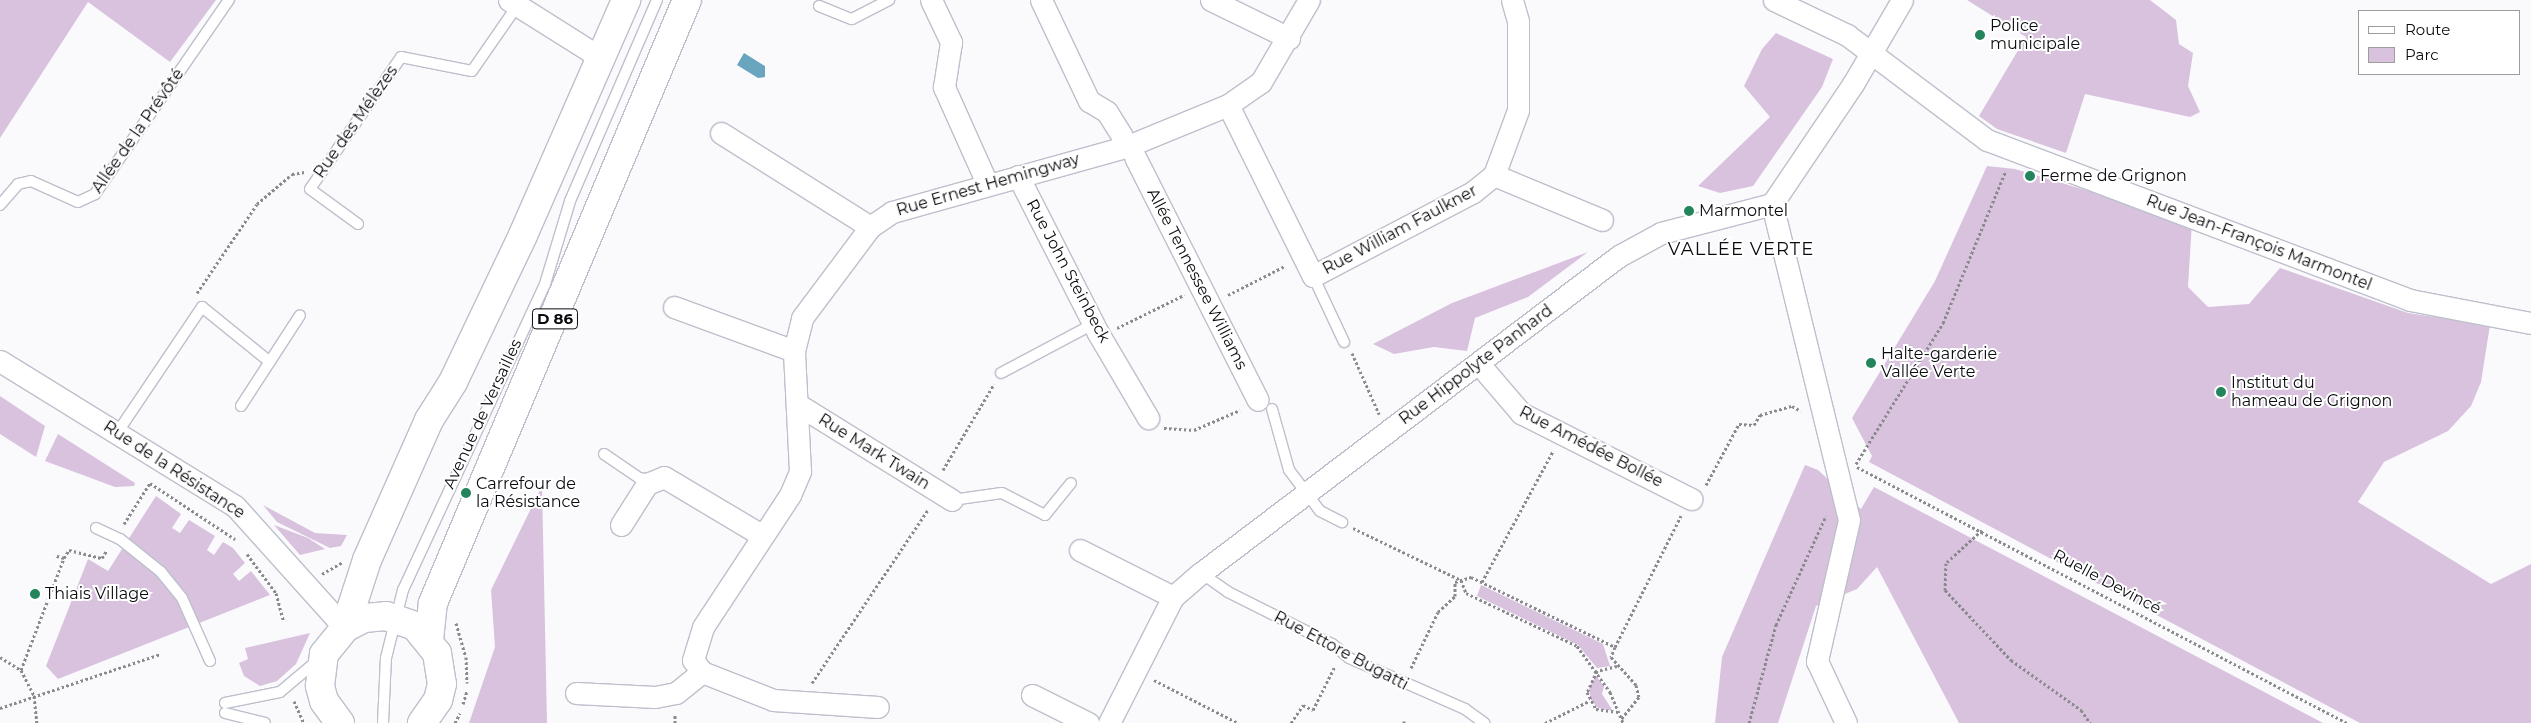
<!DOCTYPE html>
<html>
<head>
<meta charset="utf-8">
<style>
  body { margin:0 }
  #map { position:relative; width:2531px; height:723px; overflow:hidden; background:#fafafd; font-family:Montserrat,sans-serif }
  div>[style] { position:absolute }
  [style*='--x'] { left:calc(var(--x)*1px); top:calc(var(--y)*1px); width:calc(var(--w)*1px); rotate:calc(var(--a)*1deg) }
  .green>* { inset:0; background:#d8c2de }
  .water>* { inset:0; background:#6aa5c0 }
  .path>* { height:3px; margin-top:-1.5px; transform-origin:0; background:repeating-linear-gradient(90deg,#8a8a8e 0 2.5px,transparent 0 5px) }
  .roads { filter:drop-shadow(1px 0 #bdc0cc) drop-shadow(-1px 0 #bdc0cc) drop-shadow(0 1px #bdc0cc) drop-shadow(0 -1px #bdc0cc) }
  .lane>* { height:10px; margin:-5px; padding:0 5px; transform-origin:5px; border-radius:5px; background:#fff }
  .street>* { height:21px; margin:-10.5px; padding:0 10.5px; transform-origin:10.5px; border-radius:10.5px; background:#fff }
  .primary>* { height:28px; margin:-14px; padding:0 14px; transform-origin:14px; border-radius:14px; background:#fff }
  .bridges { filter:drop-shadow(1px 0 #bdc0cc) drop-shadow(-1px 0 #bdc0cc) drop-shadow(0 1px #bdc0cc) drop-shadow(0 -1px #bdc0cc) }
  .lane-bridge>* { height:10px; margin:-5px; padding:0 5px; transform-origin:5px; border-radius:5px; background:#fff }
  .dots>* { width:14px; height:14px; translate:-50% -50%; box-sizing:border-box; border:2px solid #fff; border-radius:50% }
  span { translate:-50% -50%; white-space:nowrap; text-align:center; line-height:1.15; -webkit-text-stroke:4px #fff; paint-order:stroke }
  .shield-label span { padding:1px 4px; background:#fff; border:1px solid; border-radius:4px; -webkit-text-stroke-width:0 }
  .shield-label { font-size:15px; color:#0a0b0f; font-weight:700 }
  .poi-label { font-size:16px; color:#0a0b0f }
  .left { translate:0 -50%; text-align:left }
  .street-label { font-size:16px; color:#0a0b0f }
  .neighbourhood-label { font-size:18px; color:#0a0b0f; letter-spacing:1px }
  .legend { position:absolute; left:2358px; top:10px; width:162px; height:65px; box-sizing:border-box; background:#fff; border:1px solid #9d9d9f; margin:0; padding:6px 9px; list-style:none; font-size:15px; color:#0a0b0f }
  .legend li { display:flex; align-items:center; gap:10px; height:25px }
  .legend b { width:25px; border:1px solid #9d9d9f }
</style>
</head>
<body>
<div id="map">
  <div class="green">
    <div style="clip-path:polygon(0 0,216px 0,170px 62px,88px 2px,0 138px)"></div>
    <div style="clip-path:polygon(1967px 0,2150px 0,2176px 20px,2179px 44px,2193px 53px,2188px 86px,2200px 112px,2190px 117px,2085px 94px,2066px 153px,1997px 129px,1979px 116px,2026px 37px)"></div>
    <div style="clip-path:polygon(1776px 33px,1833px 59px,1822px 87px,1753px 186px,1720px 193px,1698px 186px,1770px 117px,1744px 86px,1762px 49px)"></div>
    <div style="clip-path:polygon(1987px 166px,2015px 169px,2192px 222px,2188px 287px,2208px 307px,2249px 304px,2280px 268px,2408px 313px,2490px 325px,2481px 382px,2471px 406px,2448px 431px,2384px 462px,2358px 502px,2491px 584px,2531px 564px,2531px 723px,2360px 723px,1869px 462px,1872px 456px,1852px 418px,1935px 281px)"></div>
    <div style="clip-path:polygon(1588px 252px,1528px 297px,1475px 318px,1467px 351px,1434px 347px,1394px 354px,1373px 344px,1452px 303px)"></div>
    <div style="clip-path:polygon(0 396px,45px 426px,36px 457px,0 434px)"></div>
    <div style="clip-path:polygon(58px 434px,135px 483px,134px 486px,115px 487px,45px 461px)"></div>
    <div style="clip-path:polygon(1805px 465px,1818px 470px,1861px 509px,1874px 487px,2323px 723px,1959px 723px,1877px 567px,1857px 589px,1816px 606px,1778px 723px,1715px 723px,1722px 657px)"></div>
    <div style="clip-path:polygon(542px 486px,547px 723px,469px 723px,495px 647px,491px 590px)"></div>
    <div style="clip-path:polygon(156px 496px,181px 514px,172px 528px,180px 533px,189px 520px,215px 536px,207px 550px,214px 555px,223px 542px,233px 548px,245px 563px,233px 574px,239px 581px,251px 571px,270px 595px,58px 679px,46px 666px,88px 559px,108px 571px)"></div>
    <div style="clip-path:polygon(263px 505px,315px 533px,347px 535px,341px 546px,330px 548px,277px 522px)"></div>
    <div style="clip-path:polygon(274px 525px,308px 538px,325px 549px,300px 555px)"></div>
    <div style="clip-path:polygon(1481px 585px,1603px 644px,1610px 666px,1597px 668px,1578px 645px,1477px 596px)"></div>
    <div style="clip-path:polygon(310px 633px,296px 664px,277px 681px,260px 686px,244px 676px,239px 663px,248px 659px,245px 648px)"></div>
    <div style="clip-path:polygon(1596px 676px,1604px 686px,1602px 694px,1613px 711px,1598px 708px,1591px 700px,1589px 688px)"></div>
  </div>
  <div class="water">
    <div style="clip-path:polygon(744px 53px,765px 66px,765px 77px,758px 78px,737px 65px)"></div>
  </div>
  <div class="path">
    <div style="--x:197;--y:293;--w:107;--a:-56"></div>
    <div style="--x:257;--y:204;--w:46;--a:-40.6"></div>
    <div style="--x:292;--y:174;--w:13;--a:-9"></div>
    <div style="--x:1228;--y:295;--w:64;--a:-27"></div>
    <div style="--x:1117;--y:328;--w:75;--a:-26.2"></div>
    <div style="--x:1352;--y:353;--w:67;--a:66.1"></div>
    <div style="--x:1164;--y:428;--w:30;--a:4"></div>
    <div style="--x:1194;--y:430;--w:50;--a:-23.5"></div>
    <div style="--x:1856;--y:464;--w:166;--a:-58.3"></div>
    <div style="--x:1943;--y:323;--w:165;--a:-67.6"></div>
    <div style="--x:1857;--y:467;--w:553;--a:27.58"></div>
    <div style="--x:943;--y:470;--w:100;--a:-59.3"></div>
    <div style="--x:1706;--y:485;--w:69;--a:-61.6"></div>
    <div style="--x:1739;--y:424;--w:15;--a:4"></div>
    <div style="--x:1754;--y:425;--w:12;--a:-59"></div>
    <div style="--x:1760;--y:415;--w:33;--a:-16"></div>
    <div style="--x:1792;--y:406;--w:10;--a:29"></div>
    <div style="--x:124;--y:524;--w:49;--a:-57.6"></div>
    <div style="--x:150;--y:483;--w:102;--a:33.4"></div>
    <div style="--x:1353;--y:528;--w:120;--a:25.7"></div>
    <div style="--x:1461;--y:580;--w:14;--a:69"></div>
    <div style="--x:1466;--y:593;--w:123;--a:25.5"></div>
    <div style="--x:1577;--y:646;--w:57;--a:54.3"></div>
    <div style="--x:1610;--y:692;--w:34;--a:67"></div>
    <div style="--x:1982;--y:530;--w:49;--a:137.5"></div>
    <div style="--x:1946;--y:563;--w:27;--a:92"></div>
    <div style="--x:1945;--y:590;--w:96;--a:46.7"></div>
    <div style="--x:2011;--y:660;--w:86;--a:35.5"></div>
    <div style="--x:2081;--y:710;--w:16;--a:55"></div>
    <div style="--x:247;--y:554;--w:49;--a:53.4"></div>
    <div style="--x:276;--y:593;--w:28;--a:75"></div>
    <div style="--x:64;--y:558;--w:9;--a:-58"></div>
    <div style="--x:69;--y:550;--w:34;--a:14"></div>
    <div style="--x:102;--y:558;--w:9;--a:-58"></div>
    <div style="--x:322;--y:574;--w:24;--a:-30"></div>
    <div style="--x:1482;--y:582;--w:149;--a:-61.5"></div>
    <div style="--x:456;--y:623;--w:35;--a:74"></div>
    <div style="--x:466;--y:657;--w:26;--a:88"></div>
    <div style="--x:1615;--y:647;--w:147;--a:-63.3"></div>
    <div style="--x:0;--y:657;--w:25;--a:32"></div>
    <div style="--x:21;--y:670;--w:29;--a:63"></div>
    <div style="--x:34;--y:696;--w:27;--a:84"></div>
    <div style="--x:1617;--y:666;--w:21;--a:166"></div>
    <div style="--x:1597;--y:671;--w:23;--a:115"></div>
    <div style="--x:1587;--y:692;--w:19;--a:62"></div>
    <div style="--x:1596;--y:709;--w:22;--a:8"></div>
    <div style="--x:1411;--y:668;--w:62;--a:-64.3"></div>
    <div style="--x:1438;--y:612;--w:23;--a:-43"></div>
    <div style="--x:1455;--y:596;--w:14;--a:-90"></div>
    <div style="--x:1455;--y:582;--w:17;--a:-17"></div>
    <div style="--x:1471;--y:577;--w:160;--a:25.9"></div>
    <div style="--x:1615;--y:647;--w:11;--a:112"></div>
    <div style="--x:1611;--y:657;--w:38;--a:48"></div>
    <div style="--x:1636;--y:685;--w:12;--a:76"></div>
    <div style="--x:1639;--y:697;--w:28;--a:129"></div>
    <div style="--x:21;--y:670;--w:120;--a:-69"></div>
    <div style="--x:64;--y:558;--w:10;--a:-163"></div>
    <div style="--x:1154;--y:680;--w:94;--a:27.1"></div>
    <div style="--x:812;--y:683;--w:208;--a:-56.2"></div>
    <div style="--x:294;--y:701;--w:24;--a:66"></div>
    <div style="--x:463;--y:704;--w:14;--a:-73"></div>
    <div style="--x:0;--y:708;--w:169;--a:-18.6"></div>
    <div style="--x:455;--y:723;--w:11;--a:-63"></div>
    <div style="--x:675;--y:723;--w:9;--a:-90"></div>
    <div style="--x:1291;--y:723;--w:22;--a:-56"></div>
    <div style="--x:1303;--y:705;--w:11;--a:27"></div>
    <div style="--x:1313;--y:710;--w:49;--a:-63.4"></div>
    <div style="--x:1404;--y:723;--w:2;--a:-90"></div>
    <div style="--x:1545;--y:723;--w:49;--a:-26.6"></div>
    <div style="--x:1749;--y:723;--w:102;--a:-74.6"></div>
    <div style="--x:1776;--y:625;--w:120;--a:-65.4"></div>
  </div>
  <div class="roads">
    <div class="lane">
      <div style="--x:819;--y:6;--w:35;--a:22"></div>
      <div style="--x:852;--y:19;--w:42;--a:-27.2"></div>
      <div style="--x:0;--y:205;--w:28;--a:-49"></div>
      <div style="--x:18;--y:184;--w:13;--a:-13"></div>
      <div style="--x:31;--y:181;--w:51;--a:24.1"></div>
      <div style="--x:78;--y:202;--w:19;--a:-25"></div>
      <div style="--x:95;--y:194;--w:236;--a:-55.4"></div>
      <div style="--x:358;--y:224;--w:59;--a:-143.9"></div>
      <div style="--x:310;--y:189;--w:160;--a:-55.4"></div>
      <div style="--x:401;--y:57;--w:72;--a:11.2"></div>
      <div style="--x:472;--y:71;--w:79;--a:-55.3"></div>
      <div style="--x:1313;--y:276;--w:73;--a:64.8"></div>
      <div style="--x:1001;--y:373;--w:104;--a:-28"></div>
      <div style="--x:241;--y:406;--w:108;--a:-57"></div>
      <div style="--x:1272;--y:409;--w:63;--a:74.4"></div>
      <div style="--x:1289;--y:470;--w:51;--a:52.9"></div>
      <div style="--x:1320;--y:511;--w:25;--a:27"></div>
      <div style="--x:117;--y:433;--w:152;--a:-56"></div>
      <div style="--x:202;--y:307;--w:87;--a:39"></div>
      <div style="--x:604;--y:454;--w:42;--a:34.4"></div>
      <div style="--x:639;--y:478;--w:13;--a:9"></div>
      <div style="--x:952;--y:500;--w:50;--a:-8"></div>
      <div style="--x:1002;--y:493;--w:48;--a:27.1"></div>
      <div style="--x:1045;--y:515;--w:41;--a:-50.9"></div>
      <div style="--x:1201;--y:573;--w:33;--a:35"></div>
      <div style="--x:1228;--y:592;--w:116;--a:26.6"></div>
      <div style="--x:1332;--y:644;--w:22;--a:39"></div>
      <div style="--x:1349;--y:658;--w:127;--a:23.7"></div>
      <div style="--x:1465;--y:709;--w:24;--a:36"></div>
      <div style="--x:225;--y:703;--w:56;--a:-11.3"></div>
      <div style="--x:280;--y:692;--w:50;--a:-40.1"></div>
      <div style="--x:225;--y:713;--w:41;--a:14"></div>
      <div style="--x:383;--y:723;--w:65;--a:-87.4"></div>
      <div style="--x:386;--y:658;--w:70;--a:-76"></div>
      <div style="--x:403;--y:590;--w:337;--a:-65.1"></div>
      <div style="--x:545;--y:284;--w:87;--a:-73.2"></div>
      <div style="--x:570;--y:201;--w:219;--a:-66.6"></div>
    </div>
    <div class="street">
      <div style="--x:509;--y:0;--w:109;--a:32.2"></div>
      <div style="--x:931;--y:0;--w:47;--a:64.5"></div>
      <div style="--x:951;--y:42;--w:46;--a:98.8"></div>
      <div style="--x:944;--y:87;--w:105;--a:65.9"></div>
      <div style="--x:1041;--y:0;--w:112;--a:64.6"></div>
      <div style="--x:1089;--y:101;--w:21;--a:31"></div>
      <div style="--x:1107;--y:112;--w:28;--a:58"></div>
      <div style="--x:1211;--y:0;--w:87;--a:26"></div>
      <div style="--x:1774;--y:0;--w:81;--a:25.6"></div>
      <div style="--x:1847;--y:35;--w:175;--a:36.9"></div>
      <div style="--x:1987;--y:140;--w:452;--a:20.7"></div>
      <div style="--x:2410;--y:300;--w:123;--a:10.8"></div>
      <div style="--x:1228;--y:105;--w:191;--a:63.6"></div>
      <div style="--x:1313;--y:276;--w:181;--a:-27.7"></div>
      <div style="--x:1473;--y:192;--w:27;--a:-39"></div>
      <div style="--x:1494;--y:175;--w:69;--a:-69.7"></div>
      <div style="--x:1518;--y:110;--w:89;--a:-90"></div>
      <div style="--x:1518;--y:21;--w:22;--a:-106"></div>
      <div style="--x:721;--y:133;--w:176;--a:32.2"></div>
      <div style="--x:1135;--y:157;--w:272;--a:63.2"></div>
      <div style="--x:1494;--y:175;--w:117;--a:22.6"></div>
      <div style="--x:1018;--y:176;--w:176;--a:63"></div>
      <div style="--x:1098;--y:333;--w:99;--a:59.5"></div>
      <div style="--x:1772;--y:204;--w:325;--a:76.3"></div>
      <div style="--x:1849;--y:520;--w:145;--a:102.8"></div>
      <div style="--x:1817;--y:661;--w:68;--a:64.9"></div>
      <div style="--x:674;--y:307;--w:128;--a:20.1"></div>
      <div style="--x:0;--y:361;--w:276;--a:31.7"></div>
      <div style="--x:235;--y:506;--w:164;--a:48"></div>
      <div style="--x:1479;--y:364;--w:65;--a:49.4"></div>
      <div style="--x:1521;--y:413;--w:191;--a:26.8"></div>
      <div style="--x:797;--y:404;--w:182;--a:31.8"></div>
      <div style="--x:621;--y:525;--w:49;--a:-57.6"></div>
      <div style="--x:647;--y:484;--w:18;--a:-22"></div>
      <div style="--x:664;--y:477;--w:115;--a:30.8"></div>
      <div style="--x:1080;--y:550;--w:104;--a:26.8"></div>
      <div style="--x:702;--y:672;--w:15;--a:-127"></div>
      <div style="--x:693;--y:660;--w:34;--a:-73"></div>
      <div style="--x:703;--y:627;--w:158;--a:-56.6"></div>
      <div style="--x:790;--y:495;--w:26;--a:-67"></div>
      <div style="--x:800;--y:471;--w:120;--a:-92.9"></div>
      <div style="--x:794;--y:351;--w:34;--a:-76"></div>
      <div style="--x:802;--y:318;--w:114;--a:-53.2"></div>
      <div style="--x:870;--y:227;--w:27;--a:-34"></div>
      <div style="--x:892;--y:212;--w:245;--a:-15.6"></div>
      <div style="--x:1128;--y:146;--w:108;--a:-22.3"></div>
      <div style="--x:1228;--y:105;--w:40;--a:-34.9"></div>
      <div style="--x:1261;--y:82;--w:95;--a:-59.7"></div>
      <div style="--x:576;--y:693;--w:79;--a:2.9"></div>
      <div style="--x:655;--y:697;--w:21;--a:-11"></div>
      <div style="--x:676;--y:693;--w:33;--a:-39"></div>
      <div style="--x:702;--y:672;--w:76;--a:21.5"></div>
      <div style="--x:773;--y:700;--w:105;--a:3.8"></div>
      <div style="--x:1032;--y:695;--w:63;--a:26.6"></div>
      <div style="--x:1109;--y:723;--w:141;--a:-63.1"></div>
      <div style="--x:1173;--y:597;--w:37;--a:-41"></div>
      <div style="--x:1201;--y:573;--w:525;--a:-37.18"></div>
      <div style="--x:1619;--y:256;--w:48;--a:-28.7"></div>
      <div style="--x:1661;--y:233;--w:115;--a:-14.6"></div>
      <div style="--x:1772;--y:204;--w:145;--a:-56"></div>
      <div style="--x:1853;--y:84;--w:97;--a:-59.7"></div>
    </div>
    <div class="primary">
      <div style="--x:345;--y:628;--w:71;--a:-72.1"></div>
      <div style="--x:367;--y:560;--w:153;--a:-66.1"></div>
      <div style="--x:429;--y:420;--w:45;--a:-57.7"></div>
      <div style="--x:453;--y:382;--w:163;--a:-64.5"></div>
      <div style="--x:523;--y:235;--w:257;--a:-66.3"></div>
      <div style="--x:429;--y:640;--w:37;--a:-84"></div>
      <div style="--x:433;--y:603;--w:654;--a:-67.16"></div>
      <div style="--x:340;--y:723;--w:27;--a:-126"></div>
      <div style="--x:324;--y:701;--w:16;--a:-105"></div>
      <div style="--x:320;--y:686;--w:32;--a:-83"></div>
      <div style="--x:324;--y:654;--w:33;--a:-51"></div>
      <div style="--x:345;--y:628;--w:21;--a:-28"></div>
      <div style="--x:364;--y:618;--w:22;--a:-5"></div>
      <div style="--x:386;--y:616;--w:31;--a:19"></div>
      <div style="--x:415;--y:626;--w:35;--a:51"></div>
      <div style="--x:437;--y:653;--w:31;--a:81"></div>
      <div style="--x:442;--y:684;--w:16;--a:104"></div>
      <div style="--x:438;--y:700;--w:28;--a:125"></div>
    </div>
  </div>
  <div class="bridges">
    <div class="lane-bridge">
      <div style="--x:96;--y:528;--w:26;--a:25"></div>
      <div style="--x:120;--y:539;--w:53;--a:38.8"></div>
      <div style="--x:161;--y:572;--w:33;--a:51"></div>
      <div style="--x:182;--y:598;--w:69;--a:66"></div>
    </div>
  </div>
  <div class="dots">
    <div style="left:1980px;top:35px;background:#24845c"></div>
    <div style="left:2030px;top:176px;background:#24845c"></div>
    <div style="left:1689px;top:211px;background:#24845c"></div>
    <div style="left:1871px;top:363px;background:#24845c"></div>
    <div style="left:2221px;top:392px;background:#24845c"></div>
    <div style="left:466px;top:493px;background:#24845c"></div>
    <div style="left:35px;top:594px;background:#24845c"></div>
  </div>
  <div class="shield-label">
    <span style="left:555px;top:319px">D 86</span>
  </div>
  <div class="poi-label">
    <span class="left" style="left:1990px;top:35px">Police<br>municipale</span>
    <span class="left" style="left:2040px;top:176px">Ferme de Grignon</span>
    <span class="left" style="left:1699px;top:211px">Marmontel</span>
    <span class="left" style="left:1881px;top:363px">Halte-garderie<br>Vallée Verte</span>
    <span class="left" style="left:2231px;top:392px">Institut du<br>hameau de Grignon</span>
    <span class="left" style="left:476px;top:493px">Carrefour de<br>la Résistance</span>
    <span class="left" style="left:45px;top:594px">Thiais Village</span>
  </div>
  <div class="street-label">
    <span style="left:356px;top:122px;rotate:-55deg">Rue des Mélèzes</span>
    <span style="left:138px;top:131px;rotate:-55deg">Allée de la Prévôté</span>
    <span style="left:988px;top:185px;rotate:-16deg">Rue Ernest Hemingway</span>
    <span style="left:1400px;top:230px;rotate:-28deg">Rue William Faulkner</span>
    <span style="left:2259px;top:243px;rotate:21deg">Rue Jean-François Marmontel</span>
    <span style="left:1068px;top:271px;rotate:62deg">Rue John Steinbeck</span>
    <span style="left:1197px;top:279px;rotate:63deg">Allée Tennessee Williams</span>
    <span style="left:1476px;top:365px;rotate:-37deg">Rue Hippolyte Panhard</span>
    <span style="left:483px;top:414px;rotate:-65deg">Avenue de Versailles</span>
    <span style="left:1591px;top:447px;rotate:27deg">Rue Amédée Bollée</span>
    <span style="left:874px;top:452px;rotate:32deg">Rue Mark Twain</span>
    <span style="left:174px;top:470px;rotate:33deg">Rue de la Résistance</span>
    <span style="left:2107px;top:582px;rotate:28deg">Ruelle Devincé</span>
    <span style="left:1341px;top:651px;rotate:28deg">Rue Ettore Bugatti</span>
  </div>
  <div class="neighbourhood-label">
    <span style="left:1741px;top:249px">VALLÉE VERTE</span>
  </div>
  <ul class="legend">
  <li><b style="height:6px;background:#fff"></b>Route</li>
  <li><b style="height:14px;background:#d8c2de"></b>Parc</li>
  </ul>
</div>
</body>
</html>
